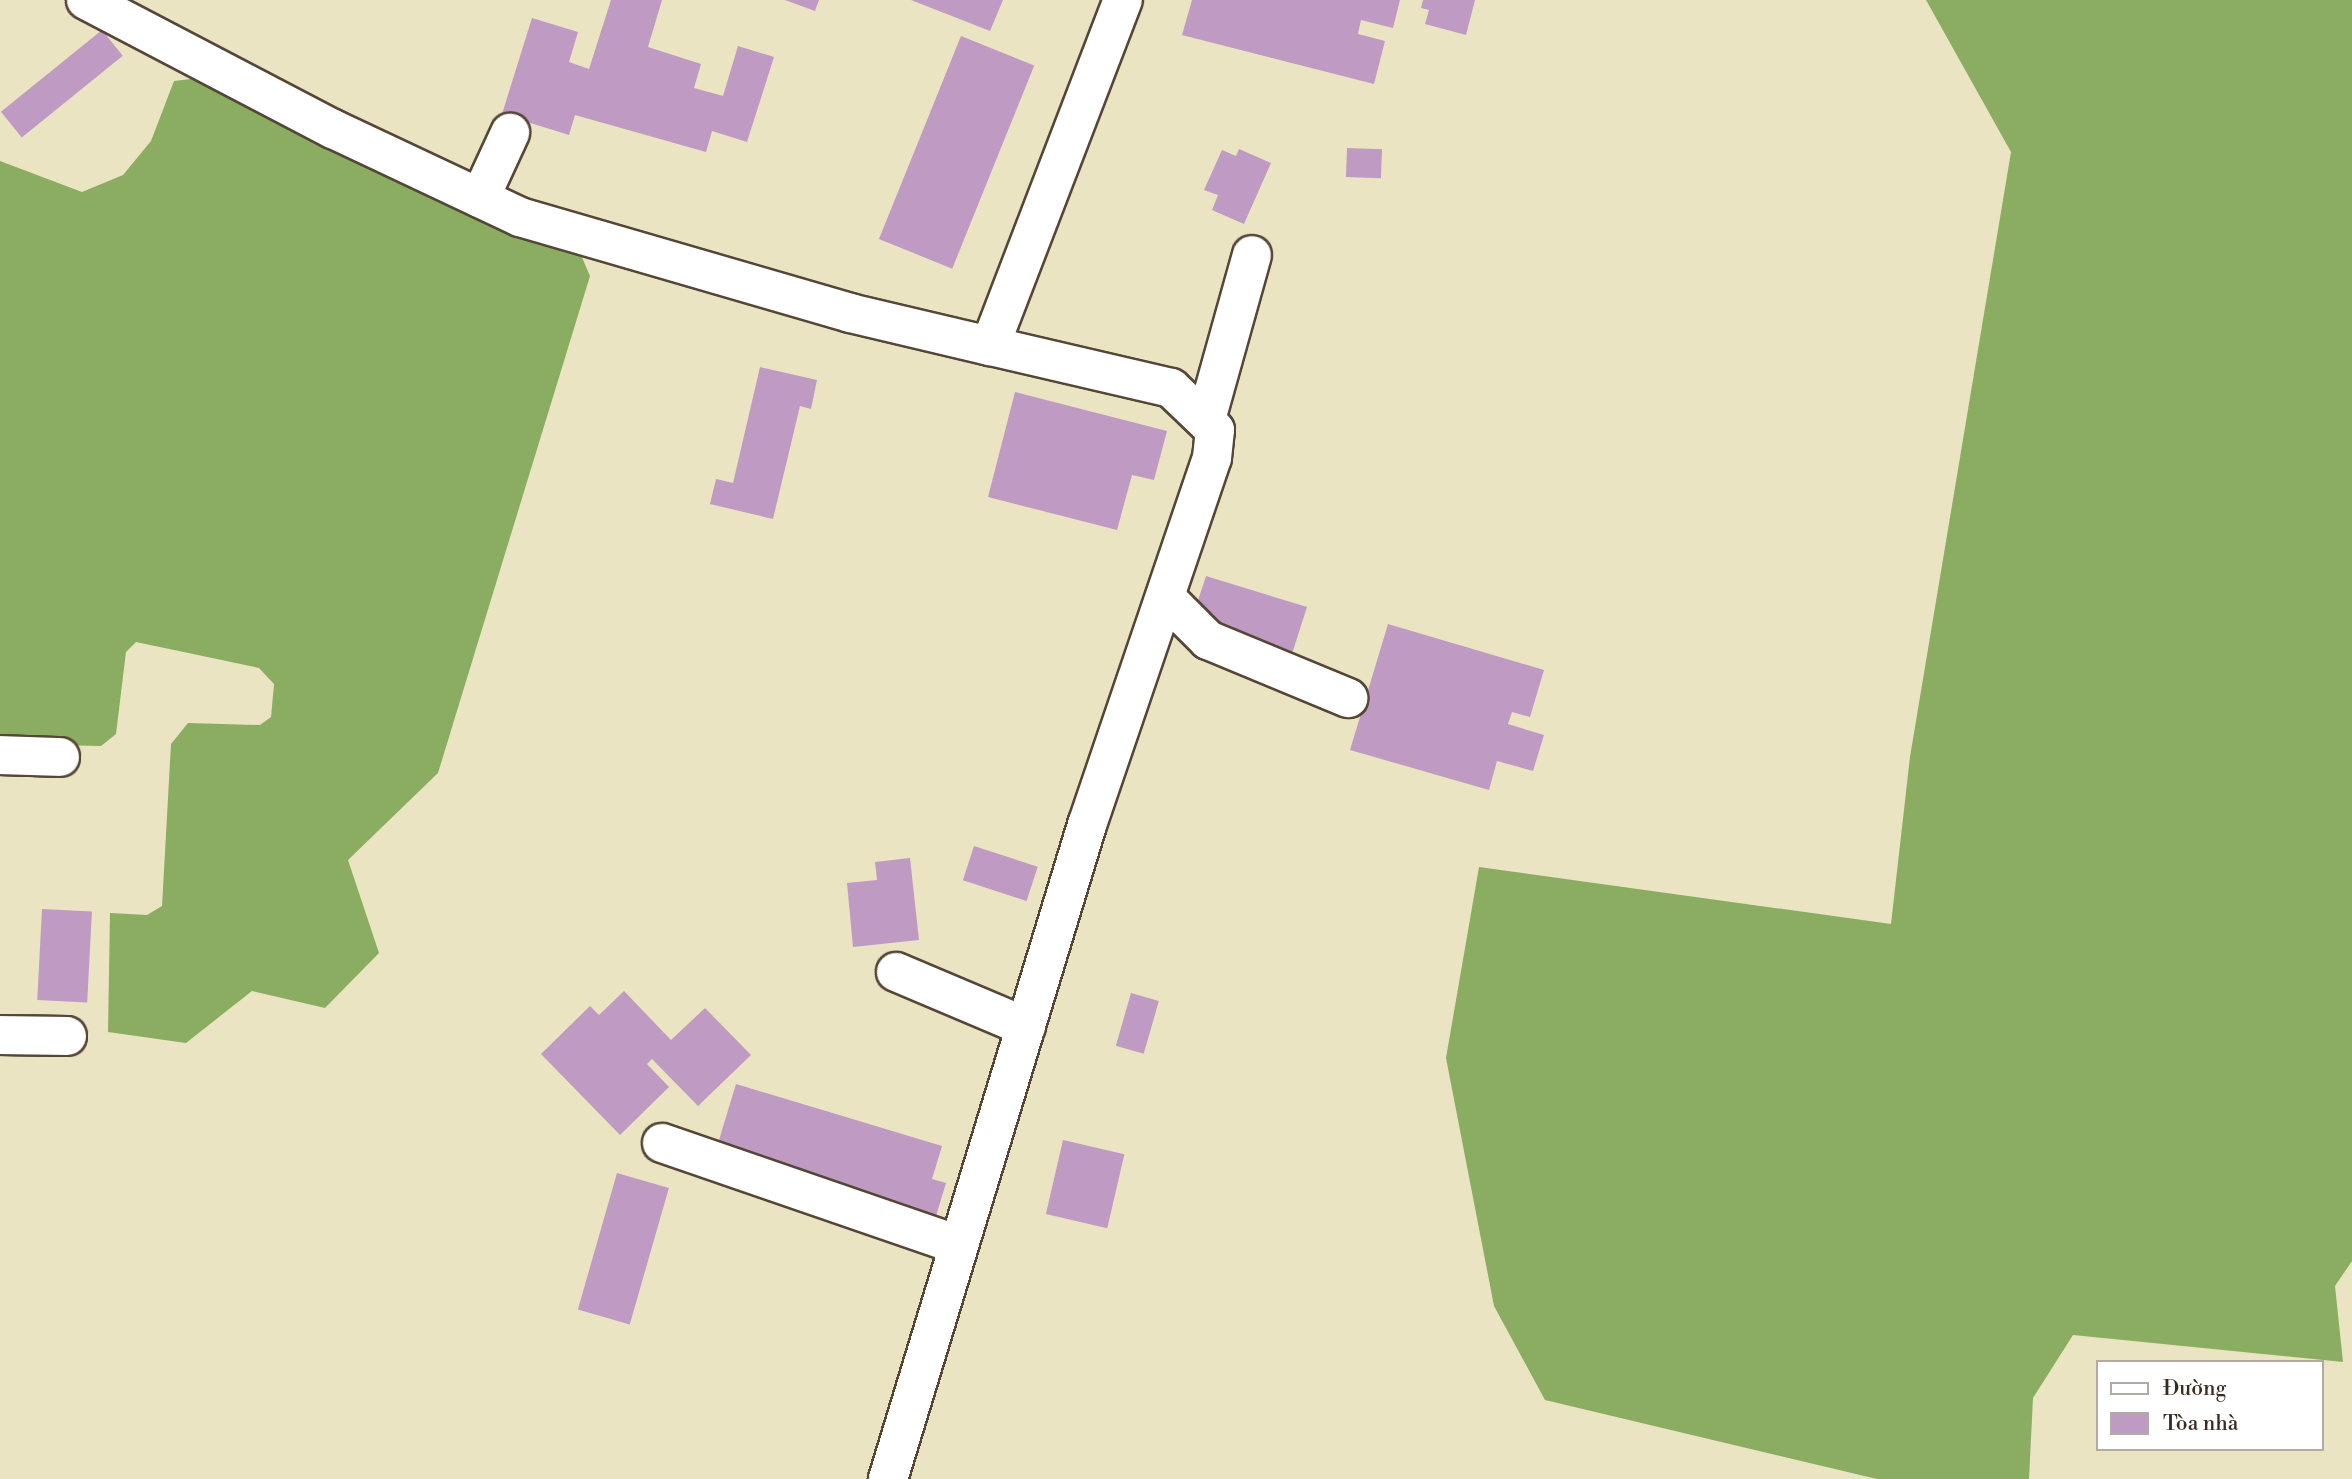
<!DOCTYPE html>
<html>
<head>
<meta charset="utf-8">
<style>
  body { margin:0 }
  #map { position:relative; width:2352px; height:1479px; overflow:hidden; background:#eae4c3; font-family:"Libre Bodoni",serif }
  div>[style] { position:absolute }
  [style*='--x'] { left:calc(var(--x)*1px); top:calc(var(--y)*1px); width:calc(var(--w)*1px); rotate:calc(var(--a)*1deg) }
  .forest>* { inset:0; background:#8bad62 }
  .building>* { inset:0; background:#bf9ac3; transform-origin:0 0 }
  .roads { filter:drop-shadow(2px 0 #554637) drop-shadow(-2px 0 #554637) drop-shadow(0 2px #554637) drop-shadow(0 -2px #554637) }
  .minor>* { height:38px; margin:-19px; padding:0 19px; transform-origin:19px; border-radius:19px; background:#fff }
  span { translate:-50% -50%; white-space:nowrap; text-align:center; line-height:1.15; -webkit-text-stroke:6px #fff; paint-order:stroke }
  .legend { position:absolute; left:2096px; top:1360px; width:228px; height:91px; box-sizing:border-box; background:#fff; border:2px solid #b1aaa5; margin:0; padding:9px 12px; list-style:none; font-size:21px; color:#3b2a1e }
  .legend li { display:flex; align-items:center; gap:14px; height:35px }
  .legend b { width:35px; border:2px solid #b1aaa5 }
</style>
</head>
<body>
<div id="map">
  <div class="forest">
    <div style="clip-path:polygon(1926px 0,2352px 0,2352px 1261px,2335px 1286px,2343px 1362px,2073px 1335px,2033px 1398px,2029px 1479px,1877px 1479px,1545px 1400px,1494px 1306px,1446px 1058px,1479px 867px,1891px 924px,1910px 757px,2011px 152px)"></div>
    <div style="clip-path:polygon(199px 78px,578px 248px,590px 276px,438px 773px,348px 860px,379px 953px,325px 1008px,252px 991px,186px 1043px,108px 1032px,110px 913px,147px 915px,162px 906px,171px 744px,188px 723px,260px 725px,271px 717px,274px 684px,259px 668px,136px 642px,126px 652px,116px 734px,101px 746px,0 744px,0 161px,82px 192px,123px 175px,151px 141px,174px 81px)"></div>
  </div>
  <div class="building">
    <div style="clip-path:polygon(611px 0,662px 0,648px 47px,701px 64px,694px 88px,723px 96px,738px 46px,774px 57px,747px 142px,712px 131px,706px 152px,575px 115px,569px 135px,502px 114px,532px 18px,578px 32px,569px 62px,589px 69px)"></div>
    <div style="clip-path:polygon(785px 0,819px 0,815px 11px)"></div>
    <div style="clip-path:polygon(911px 0,1003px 0,990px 31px)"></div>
    <div style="clip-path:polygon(1192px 0,1400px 0,1393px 28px,1361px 20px,1358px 34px,1385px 41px,1374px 84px,1182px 35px)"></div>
    <div style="clip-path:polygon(1423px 0,1475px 0,1466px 35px,1425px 24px,1429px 10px,1421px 8px)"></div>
    <div style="left:102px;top:30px;width:33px;height:130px;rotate:51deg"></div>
    <div style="left:961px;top:36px;width:79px;height:219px;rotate:22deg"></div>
    <div style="left:1347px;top:148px;width:35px;height:29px;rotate:2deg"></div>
    <div style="clip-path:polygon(1239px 149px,1271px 163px,1244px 224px,1212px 210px,1218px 195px,1204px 190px,1222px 150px,1236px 156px)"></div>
    <div style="clip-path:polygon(760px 367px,817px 380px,811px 409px,800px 406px,773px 519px,710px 504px,716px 479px,733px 483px)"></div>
    <div style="clip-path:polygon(1015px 392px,1167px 431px,1154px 480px,1132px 475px,1117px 530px,988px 497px)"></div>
    <div style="clip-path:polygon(1206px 576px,1307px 607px,1290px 660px,1192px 619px)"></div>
    <div style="clip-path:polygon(1388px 624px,1544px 670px,1530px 717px,1512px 712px,1508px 724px,1544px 735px,1533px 771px,1497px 761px,1489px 790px,1350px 750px)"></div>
    <div style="left:974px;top:846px;width:67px;height:36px;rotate:18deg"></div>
    <div style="clip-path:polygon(910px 858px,919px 940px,853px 947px,847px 883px,877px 880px,875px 862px)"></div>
    <div style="left:42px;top:909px;width:50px;height:91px;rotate:3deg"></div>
    <div style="clip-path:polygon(624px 991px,671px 1040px,705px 1008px,751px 1055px,698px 1106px,652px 1059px,647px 1064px,669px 1087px,620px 1135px,541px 1054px,590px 1006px,599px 1015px)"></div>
    <div style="left:1131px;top:993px;width:29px;height:55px;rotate:16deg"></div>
    <div style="clip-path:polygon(736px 1084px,942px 1146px,932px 1179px,946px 1183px,936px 1216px,716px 1150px)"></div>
    <div style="left:1063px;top:1140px;width:63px;height:76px;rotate:13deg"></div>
    <div style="left:617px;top:1173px;width:54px;height:142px;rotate:16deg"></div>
  </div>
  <div class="roads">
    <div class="minor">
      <div style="--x:86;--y:0;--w:279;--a:27.6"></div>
      <div style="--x:333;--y:129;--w:207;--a:25.2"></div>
      <div style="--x:520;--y:217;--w:344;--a:16.2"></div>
      <div style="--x:850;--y:313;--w:144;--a:13.3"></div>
      <div style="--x:990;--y:346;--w:371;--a:-69"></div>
      <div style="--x:480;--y:198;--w:72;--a:-65.2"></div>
      <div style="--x:1207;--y:416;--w:167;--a:-74.4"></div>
      <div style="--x:1165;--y:597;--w:61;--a:45"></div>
      <div style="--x:1208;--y:640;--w:152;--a:22.5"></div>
      <div style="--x:0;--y:755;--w:60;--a:1.9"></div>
      <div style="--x:896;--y:972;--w:141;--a:22.9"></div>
      <div style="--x:0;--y:1035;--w:67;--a:0.9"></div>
      <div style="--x:662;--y:1143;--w:313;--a:19"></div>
      <div style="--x:888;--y:1479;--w:684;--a:-73.08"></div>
      <div style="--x:1087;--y:825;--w:388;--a:-71.2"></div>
      <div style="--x:1212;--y:458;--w:28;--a:-84"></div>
      <div style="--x:1215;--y:430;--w:61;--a:-136.3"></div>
      <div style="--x:1171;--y:388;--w:186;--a:-166.9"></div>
    </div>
  </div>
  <ul class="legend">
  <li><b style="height:9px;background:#fff"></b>Đường</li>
  <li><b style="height:19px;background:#bf9ac3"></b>Tòa nhà</li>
  </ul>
</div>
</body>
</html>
